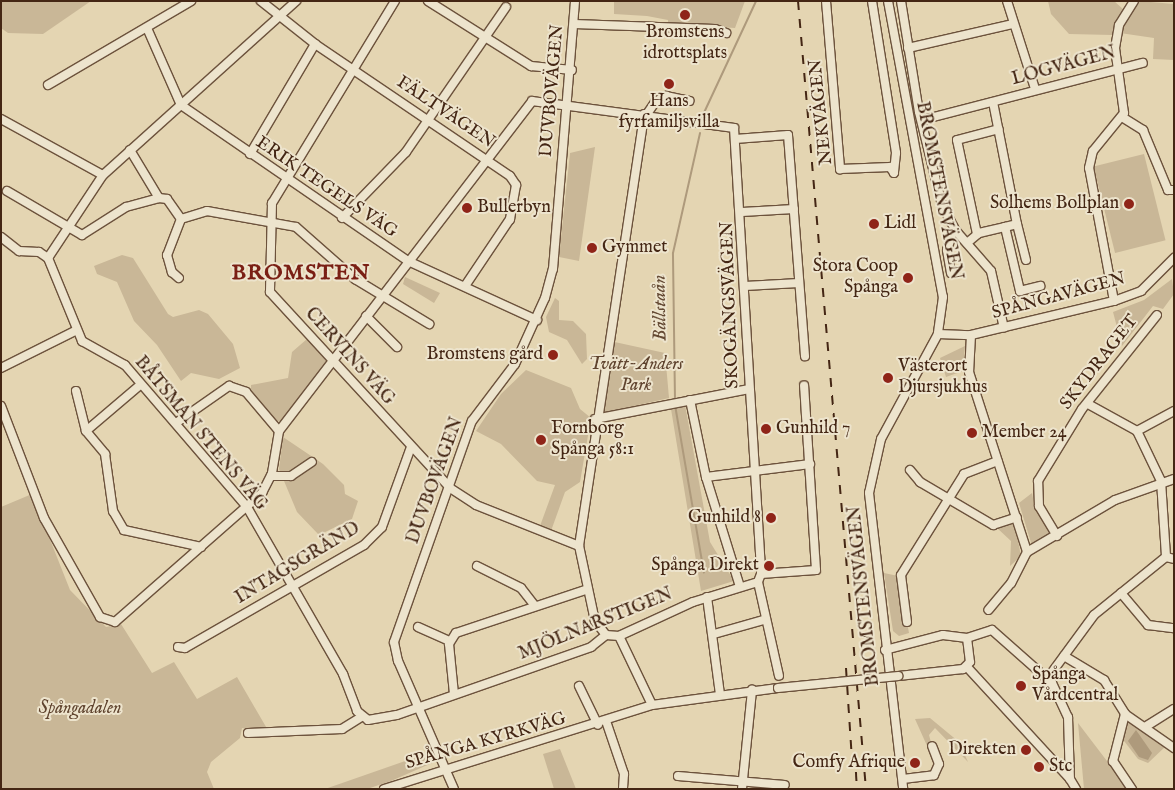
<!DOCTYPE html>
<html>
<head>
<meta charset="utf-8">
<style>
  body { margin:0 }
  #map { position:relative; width:1175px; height:790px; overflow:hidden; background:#e4d5b2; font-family:"IM FELL English",serif }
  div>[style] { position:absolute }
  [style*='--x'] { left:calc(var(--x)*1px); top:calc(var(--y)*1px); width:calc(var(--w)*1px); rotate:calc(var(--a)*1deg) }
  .green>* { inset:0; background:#c9b797; transform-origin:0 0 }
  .water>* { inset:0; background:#ae9a7c }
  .stream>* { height:2px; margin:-1px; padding:0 1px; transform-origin:1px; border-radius:1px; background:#ae9a7c }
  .roads { filter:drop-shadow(1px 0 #6c523c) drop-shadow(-1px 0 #6c523c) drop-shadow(0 1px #6c523c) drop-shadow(0 -1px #6c523c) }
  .minor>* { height:8px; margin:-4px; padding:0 4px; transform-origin:4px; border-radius:4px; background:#ede4cd }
  .rail>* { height:2px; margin-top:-1px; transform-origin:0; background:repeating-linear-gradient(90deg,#442614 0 9px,transparent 0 18px) }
  .bridges { filter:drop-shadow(1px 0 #6c523c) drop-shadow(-1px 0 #6c523c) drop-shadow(0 1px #6c523c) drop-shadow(0 -1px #6c523c) }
  .minor-bridge>* { height:8px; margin:-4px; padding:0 4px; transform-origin:4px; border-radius:4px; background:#ede4cd }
  .dots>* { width:14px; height:14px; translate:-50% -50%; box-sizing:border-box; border:2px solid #ede4cd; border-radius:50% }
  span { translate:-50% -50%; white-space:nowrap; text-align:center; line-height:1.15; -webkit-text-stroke:4px #ede4cd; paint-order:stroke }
  .poi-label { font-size:18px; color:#442614 }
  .right { translate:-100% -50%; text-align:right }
  .left { translate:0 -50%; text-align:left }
  .street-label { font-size:18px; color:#442614 }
  .park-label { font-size:18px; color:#5f432e; font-style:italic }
  .water-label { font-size:19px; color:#644933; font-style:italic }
  .district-label { font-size:22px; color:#7a1f14; font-weight:700; letter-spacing:1px }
  .frame { position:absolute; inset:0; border:2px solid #442614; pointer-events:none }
</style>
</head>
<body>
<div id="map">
  <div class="green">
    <div style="clip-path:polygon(1px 1px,91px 1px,43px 34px,8px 33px,1px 28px)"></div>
    <div style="clip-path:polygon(614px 1px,745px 1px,735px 28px,668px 24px,668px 20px,647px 16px,614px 14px)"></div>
    <div style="clip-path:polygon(1048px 1px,1114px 1px,1124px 10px,1112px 35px,1069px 34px,1051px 14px)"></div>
    <div style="clip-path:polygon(1139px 1px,1174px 4px,1174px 60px,1153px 59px,1154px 38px,1120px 33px)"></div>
    <div style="clip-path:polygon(595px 147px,579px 261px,559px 257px,570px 153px)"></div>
    <div style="left:1144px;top:154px;width:89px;height:52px;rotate:76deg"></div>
    <div style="clip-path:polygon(122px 255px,133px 258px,168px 314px,173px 317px,199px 310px,208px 314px,233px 344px,240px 368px,219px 379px,191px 373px,181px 381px,157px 345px,134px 321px,117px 282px,97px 274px,94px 266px)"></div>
    <div style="clip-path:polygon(405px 277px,440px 293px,434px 303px,403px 284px)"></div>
    <div style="clip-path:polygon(1172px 279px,1174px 294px,1163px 309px,1153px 306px,1122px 346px,1113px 312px,1144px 300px)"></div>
    <div style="clip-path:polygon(555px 298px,559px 301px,559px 320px,573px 321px,586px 334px,587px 359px,582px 364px,567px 340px,549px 332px,546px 317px)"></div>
    <div style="clip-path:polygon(307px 339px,327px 360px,326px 366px,283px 421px,277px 421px,251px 391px,251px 385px,288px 378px,292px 352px)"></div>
    <div style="clip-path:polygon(610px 341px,665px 353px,669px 398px,603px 413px)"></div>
    <div style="clip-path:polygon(965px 346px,963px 371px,946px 377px,940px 358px)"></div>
    <div style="clip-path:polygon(526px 370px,571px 388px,580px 409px,591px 418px,580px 482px,565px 492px,551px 531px,540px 526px,555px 485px,537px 481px,501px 444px,476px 431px,501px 394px)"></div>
    <div style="clip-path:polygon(685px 405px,710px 542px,734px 581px,701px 591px,671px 409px)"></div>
    <div style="clip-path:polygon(283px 437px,323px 464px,344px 485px,345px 494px,358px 501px,352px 519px,319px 535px,297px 512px,279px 469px)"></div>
    <div style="clip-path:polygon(1032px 493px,1035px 509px,1051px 534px,1032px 546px,1019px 503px)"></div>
    <div style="clip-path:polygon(32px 494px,70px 590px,106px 627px,121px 624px,152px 673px,174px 662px,197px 699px,237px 677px,269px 732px,242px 728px,240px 738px,211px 762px,207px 772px,214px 789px,1px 789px,1px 507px)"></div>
    <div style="clip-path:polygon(1014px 521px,1021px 556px,1010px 566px,1011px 541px,996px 527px)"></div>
    <div style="clip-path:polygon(884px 573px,898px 576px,909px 633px,899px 636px,893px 631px)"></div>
    <div style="clip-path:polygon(930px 718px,959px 742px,968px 762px,935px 728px,929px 735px,932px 746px,928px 748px,915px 719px)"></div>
    <div style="clip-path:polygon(1128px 719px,1166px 746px,1148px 763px,1138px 759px,1121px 737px)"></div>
    <div style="clip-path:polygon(1078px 723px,1110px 765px,1129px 789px,1084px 789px)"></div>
    <div style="clip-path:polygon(560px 749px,576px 789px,554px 789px,543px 754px)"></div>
    <div style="clip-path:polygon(431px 752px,432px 763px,391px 781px,367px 789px,325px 789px)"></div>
  </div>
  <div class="water">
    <div style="clip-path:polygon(1136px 730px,1152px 753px,1148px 760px,1139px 757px,1128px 741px)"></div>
  </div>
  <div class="stream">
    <div style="--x:702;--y:117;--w:128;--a:-65"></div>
    <div style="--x:675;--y:400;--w:147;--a:-90.8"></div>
    <div style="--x:673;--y:253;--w:123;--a:-77.3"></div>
    <div style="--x:675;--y:405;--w:170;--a:80.2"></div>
  </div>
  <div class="roads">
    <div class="minor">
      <div style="--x:261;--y:1;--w:69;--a:38.5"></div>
      <div style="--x:315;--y:44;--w:235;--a:34.1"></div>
      <div style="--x:510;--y:176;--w:11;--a:56"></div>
      <div style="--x:516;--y:185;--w:35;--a:100"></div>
      <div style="--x:510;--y:219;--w:81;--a:123.9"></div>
      <div style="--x:395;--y:1;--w:237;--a:121.3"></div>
      <div style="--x:272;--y:203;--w:89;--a:91.3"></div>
      <div style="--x:270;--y:292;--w:266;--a:47.4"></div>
      <div style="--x:450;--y:488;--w:31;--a:33"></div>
      <div style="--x:476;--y:505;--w:111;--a:21.7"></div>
      <div style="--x:428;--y:1;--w:122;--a:32.3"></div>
      <div style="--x:531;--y:66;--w:41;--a:5.6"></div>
      <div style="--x:826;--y:1;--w:169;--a:85.2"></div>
      <div style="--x:840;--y:169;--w:50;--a:-2.3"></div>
      <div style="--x:890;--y:167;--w:7;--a:56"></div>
      <div style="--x:872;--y:1;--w:154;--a:81"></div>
      <div style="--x:896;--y:153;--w:20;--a:96"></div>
      <div style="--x:888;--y:1;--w:301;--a:79.5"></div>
      <div style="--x:943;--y:297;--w:37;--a:98"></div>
      <div style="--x:938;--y:334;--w:119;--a:118.5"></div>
      <div style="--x:881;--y:439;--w:55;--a:102.5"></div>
      <div style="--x:869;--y:493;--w:298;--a:83.4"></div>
      <div style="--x:901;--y:1;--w:112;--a:80.8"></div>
      <div style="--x:919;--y:112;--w:96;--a:76.1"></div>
      <div style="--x:942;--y:205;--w:30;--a:62"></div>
      <div style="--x:956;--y:231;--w:53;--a:48.8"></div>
      <div style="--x:991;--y:271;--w:58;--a:77.2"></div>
      <div style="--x:1007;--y:1;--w:92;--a:72.3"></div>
      <div style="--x:574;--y:24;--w:141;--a:2"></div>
      <div style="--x:715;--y:29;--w:12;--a:20"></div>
      <div style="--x:147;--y:28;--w:84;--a:66.2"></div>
      <div style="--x:181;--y:105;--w:275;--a:34.5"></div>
      <div style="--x:408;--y:261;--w:142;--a:24.6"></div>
      <div style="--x:908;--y:48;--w:108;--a:-12.9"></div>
      <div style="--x:48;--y:85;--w:166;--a:-30.4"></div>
      <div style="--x:993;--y:102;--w:124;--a:78.9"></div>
      <div style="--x:647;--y:114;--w:14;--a:-56"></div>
      <div style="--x:655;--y:102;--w:13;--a:-29"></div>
      <div style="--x:666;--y:96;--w:24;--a:12"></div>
      <div style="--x:1122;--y:117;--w:25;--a:32"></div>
      <div style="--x:1143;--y:130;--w:65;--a:67.4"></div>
      <div style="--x:1168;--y:190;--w:6;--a:0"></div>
      <div style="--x:1;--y:119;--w:116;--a:28.8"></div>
      <div style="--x:922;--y:120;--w:228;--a:-14.5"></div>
      <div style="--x:735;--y:139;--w:53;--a:-4.3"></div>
      <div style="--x:788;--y:135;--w:222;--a:85.6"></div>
      <div style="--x:130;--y:150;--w:56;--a:58.9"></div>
      <div style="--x:159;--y:198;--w:8;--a:7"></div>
      <div style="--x:167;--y:199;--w:24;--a:55"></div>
      <div style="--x:181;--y:219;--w:39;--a:111"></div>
      <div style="--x:167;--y:255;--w:18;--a:74"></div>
      <div style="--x:172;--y:272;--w:9;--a:41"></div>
      <div style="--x:250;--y:154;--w:128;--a:-59.4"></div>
      <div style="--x:7;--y:191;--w:87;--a:30.4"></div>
      <div style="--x:82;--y:235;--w:52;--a:-32.5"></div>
      <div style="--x:126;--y:207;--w:34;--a:-15"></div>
      <div style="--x:742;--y:212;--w:52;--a:-3.3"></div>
      <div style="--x:342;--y:218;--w:92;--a:-45.9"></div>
      <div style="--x:406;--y:152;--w:176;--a:-55.4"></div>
      <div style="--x:181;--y:219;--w:27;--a:-17"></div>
      <div style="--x:207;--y:211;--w:90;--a:10.2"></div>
      <div style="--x:296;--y:227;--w:79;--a:41.4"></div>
      <div style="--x:355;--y:279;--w:87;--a:31.3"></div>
      <div style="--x:1005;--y:227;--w:12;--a:-14"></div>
      <div style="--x:1017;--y:224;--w:37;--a:76"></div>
      <div style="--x:977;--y:234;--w:96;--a:-102"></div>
      <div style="--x:957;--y:140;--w:43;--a:-14.7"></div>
      <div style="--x:1;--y:237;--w:23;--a:38"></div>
      <div style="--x:19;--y:251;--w:20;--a:3"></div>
      <div style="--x:39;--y:252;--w:11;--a:34"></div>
      <div style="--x:48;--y:258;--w:90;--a:67.7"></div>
      <div style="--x:82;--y:341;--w:49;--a:29.2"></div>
      <div style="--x:125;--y:365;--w:187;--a:49.3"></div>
      <div style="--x:247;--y:507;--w:193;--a:60.1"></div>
      <div style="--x:343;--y:674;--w:40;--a:69"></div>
      <div style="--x:357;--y:711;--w:14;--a:39"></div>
      <div style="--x:368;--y:720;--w:29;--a:-10"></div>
      <div style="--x:397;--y:715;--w:206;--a:-19.3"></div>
      <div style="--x:591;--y:647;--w:19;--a:-39"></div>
      <div style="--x:606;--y:635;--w:13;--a:4"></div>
      <div style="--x:619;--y:636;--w:81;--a:-24.7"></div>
      <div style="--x:693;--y:602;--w:68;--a:-17.1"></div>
      <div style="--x:967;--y:243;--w:16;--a:-40"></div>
      <div style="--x:979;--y:233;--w:27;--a:-13"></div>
      <div style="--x:1005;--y:227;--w:66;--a:76.8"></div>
      <div style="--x:1020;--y:291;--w:21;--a:-14"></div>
      <div style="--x:48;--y:258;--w:100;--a:-56.5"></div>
      <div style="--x:103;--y:175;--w:260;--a:-42"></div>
      <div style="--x:951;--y:273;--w:23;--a:-100"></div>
      <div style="--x:947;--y:250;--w:16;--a:-72"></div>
      <div style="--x:745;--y:286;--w:54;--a:-3.2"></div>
      <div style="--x:1114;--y:301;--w:135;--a:-100.6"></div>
      <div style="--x:1089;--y:168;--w:17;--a:-77"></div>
      <div style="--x:1093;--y:151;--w:49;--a:-50.8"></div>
      <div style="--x:1124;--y:113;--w:66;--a:-97.9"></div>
      <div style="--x:1115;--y:48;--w:23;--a:-80"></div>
      <div style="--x:1119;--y:25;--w:28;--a:-58"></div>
      <div style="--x:366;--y:316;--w:44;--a:45"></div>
      <div style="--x:938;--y:334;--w:33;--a:2"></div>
      <div style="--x:971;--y:335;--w:147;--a:-13.4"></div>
      <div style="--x:1114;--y:301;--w:29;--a:-20"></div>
      <div style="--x:1141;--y:291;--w:47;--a:-45"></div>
      <div style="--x:971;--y:335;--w:37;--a:93"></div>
      <div style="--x:969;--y:372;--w:189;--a:72.1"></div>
      <div style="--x:1027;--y:552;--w:35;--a:117"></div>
      <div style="--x:1011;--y:583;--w:35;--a:130"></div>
      <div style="--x:1;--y:368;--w:83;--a:-26.6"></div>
      <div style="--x:76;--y:391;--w:41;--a:76"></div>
      <div style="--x:86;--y:431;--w:30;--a:50"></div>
      <div style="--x:105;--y:454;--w:58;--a:82"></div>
      <div style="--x:113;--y:511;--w:22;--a:60"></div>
      <div style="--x:124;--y:530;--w:79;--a:12.4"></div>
      <div style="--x:690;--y:400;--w:79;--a:78.3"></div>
      <div style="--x:706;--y:477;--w:115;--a:72.8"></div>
      <div style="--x:1088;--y:404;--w:56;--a:28.9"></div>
      <div style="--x:1137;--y:431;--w:55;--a:64.4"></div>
      <div style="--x:1161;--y:481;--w:76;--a:86.2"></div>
      <div style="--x:1;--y:406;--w:120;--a:69"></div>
      <div style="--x:44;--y:518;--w:114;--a:60.5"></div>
      <div style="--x:100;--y:617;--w:16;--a:18"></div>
      <div style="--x:115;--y:622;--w:196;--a:-41.3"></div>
      <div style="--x:262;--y:493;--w:22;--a:-63"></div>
      <div style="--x:272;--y:473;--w:43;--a:-80.5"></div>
      <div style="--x:279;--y:431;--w:416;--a:-52.5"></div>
      <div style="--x:532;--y:101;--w:204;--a:7.6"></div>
      <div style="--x:734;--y:128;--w:447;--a:86.5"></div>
      <div style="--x:761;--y:574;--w:9;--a:111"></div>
      <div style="--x:758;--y:582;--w:96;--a:77.4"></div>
      <div style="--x:595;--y:419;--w:157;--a:-11"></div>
      <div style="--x:176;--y:423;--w:65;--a:-34.9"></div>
      <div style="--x:229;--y:386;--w:18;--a:19"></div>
      <div style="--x:246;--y:392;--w:51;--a:49.8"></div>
      <div style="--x:86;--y:431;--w:71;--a:-40.4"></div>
      <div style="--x:1137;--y:431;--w:42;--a:-28.4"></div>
      <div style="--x:910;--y:470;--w:16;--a:50"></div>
      <div style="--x:920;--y:482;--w:85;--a:30.5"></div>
      <div style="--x:993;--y:525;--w:25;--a:-18"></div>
      <div style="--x:271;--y:476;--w:20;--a:0"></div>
      <div style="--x:291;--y:476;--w:25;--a:-34"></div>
      <div style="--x:706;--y:477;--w:105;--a:-7.1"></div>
      <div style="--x:1057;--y:536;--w:35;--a:-121"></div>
      <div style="--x:1039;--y:506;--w:25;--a:-92"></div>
      <div style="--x:1038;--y:481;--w:84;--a:-58.6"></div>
      <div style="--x:1082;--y:409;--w:120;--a:-51.4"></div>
      <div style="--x:1027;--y:552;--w:102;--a:-30.6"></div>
      <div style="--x:1115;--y:500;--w:63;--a:-19.6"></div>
      <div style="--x:477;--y:566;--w:49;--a:26.6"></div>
      <div style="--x:521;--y:588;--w:23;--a:52"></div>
      <div style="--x:761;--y:574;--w:55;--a:-4.2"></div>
      <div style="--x:816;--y:570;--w:185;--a:-93.7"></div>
      <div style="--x:1121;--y:593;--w:42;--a:49.8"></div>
      <div style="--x:1148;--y:625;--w:26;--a:7"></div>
      <div style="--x:707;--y:597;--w:98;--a:82.4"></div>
      <div style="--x:907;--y:622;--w:47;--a:-97.3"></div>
      <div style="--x:901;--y:575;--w:119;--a:-58"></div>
      <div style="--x:964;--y:474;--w:36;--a:-21"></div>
      <div style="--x:418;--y:627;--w:34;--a:24"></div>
      <div style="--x:714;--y:634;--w:51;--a:-15.9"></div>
      <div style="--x:606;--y:635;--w:18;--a:-128"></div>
      <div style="--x:595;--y:621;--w:77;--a:-102"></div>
      <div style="--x:579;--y:546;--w:437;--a:-81.4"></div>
      <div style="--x:619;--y:636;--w:76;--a:64.4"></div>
      <div style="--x:967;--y:638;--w:26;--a:-18"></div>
      <div style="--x:992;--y:630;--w:80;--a:41.5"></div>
      <div style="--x:1052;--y:683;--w:38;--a:65"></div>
      <div style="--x:1068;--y:717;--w:62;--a:88.2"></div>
      <div style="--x:1070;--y:779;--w:12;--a:59"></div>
      <div style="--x:178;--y:647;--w:7;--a:8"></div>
      <div style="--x:185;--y:648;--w:207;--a:-29.9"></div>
      <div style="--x:364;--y:545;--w:25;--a:-45"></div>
      <div style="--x:382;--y:527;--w:85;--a:-70.1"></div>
      <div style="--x:885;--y:650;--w:60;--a:-14.5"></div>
      <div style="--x:943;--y:635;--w:24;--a:7"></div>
      <div style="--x:967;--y:638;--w:24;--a:83"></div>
      <div style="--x:970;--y:662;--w:10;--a:135"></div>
      <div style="--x:963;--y:669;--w:65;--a:173.9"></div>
      <div style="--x:1064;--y:656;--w:47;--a:31"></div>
      <div style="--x:1104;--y:680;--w:40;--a:58"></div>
      <div style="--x:1125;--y:714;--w:60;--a:34.8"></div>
      <div style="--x:967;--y:667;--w:152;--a:47.4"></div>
      <div style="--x:1047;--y:679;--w:79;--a:-53.7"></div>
      <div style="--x:1094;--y:615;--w:92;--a:-38.9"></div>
      <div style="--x:1166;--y:557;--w:8;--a:14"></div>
      <div style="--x:579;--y:686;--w:43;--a:64"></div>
      <div style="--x:454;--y:694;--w:50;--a:-95.7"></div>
      <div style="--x:449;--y:644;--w:13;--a:-58"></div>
      <div style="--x:456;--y:633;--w:139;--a:-18.4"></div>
      <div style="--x:1125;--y:714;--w:49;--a:104.3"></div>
      <div style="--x:1113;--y:761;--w:34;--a:56"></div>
      <div style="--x:606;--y:721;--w:56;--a:71.2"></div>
      <div style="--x:624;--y:774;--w:15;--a:94"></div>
      <div style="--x:1145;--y:727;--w:34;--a:-32"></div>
      <div style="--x:248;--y:733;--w:94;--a:-2.4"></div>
      <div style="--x:342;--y:729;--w:22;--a:-32"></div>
      <div style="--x:678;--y:776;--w:107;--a:4.8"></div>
      <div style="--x:903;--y:779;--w:31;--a:-7"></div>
      <div style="--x:934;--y:775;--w:12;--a:-66"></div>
      <div style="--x:939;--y:764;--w:19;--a:-111"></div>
      <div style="--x:384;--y:789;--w:281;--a:-17.4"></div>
      <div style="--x:652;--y:705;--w:127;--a:-7.7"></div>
      <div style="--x:454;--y:789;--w:140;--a:-113.6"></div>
      <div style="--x:398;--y:661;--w:19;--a:-102"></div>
      <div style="--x:394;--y:642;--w:234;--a:-70.6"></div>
      <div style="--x:472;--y:421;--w:71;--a:-53"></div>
      <div style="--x:515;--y:364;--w:72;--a:-65.6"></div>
      <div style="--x:545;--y:298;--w:30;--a:-75"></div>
      <div style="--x:553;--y:269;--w:269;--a:-85.3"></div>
      <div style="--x:742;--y:789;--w:100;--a:-84.2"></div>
    </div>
  </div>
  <div class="rail">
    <div style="--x:798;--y:1;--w:791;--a:85.07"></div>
    <div style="--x:846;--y:668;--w:92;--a:86.3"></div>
    <div style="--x:855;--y:754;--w:35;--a:87"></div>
  </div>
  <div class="bridges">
    <div class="minor-bridge">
      <div style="--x:778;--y:688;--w:121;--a:-5.7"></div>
    </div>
  </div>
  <div class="dots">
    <div style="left:685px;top:15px;background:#8f2418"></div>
    <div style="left:669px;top:84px;background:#8f2418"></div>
    <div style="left:1129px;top:204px;background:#8f2418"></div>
    <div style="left:467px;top:208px;background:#8f2418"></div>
    <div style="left:874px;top:224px;background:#8f2418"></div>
    <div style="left:592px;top:248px;background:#8f2418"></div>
    <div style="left:908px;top:278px;background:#8f2418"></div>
    <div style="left:553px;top:355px;background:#8f2418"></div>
    <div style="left:888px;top:378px;background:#8f2418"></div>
    <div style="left:766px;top:429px;background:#8f2418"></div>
    <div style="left:972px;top:433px;background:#8f2418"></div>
    <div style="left:541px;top:440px;background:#8f2418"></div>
    <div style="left:771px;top:518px;background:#8f2418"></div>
    <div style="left:769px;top:566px;background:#8f2418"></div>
    <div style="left:1021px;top:686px;background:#8f2418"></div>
    <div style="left:1026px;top:750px;background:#8f2418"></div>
    <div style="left:915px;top:763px;background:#8f2418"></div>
    <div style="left:1039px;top:767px;background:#8f2418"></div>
  </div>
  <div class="poi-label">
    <span style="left:685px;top:44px">Bromstens<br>idrottsplats</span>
    <span style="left:669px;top:113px">Hans<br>fyrfamiljsvilla</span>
    <span class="right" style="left:1119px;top:204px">Solhems Bollplan</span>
    <span class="left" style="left:477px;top:208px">Bullerbyn</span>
    <span class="left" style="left:884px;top:224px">Lidl</span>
    <span class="left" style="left:602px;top:248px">Gymmet</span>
    <span class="right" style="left:898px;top:278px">Stora Coop<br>Spånga</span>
    <span class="right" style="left:543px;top:355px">Bromstens gård</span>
    <span class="left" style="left:898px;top:378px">Västerort<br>Djursjukhus</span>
    <span class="left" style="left:776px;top:429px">Gunhild 7</span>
    <span class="left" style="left:551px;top:440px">Fornborg<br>Spånga 58:1</span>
    <span class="left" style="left:982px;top:433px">Member 24</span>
    <span class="right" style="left:761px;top:518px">Gunhild 8</span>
    <span class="right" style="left:759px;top:566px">Spånga Direkt</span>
    <span class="left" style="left:1032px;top:686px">Spånga<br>Vårdcentral</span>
    <span class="right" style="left:1016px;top:750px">Direkten</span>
    <span class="right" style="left:905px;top:763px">Comfy Afrique</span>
    <span class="left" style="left:1049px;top:767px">Stc</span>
  </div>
  <div class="street-label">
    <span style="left:1064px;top:67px;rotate:-15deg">LOGVÄGEN</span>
    <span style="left:553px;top:91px;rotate:-85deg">DUVBOVÄGEN</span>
    <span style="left:822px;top:112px;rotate:-96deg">NEKVÄGEN</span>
    <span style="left:445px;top:113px;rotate:34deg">FÄLTVÄGEN</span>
    <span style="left:326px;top:188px;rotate:34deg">ERIK TEGELS VÄG</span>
    <span style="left:938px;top:191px;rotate:79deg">BROMSTENSVÄGEN</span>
    <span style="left:1059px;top:297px;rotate:-15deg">SPÅNGAVÄGEN</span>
    <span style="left:731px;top:305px;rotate:-92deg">SKOGÄNGSVÄGEN</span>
    <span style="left:349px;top:357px;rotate:48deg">CERVINS VÄG</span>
    <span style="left:1100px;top:363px;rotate:-52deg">SKYDRAGET</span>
    <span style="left:200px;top:434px;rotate:50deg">BÅTSMAN STENS VÄG</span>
    <span style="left:436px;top:481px;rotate:-70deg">DUVBOVÄGEN</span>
    <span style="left:298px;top:564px;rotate:-31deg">INTAGSGRÄND</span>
    <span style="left:865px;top:596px;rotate:-96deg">BROMSTENSVÄGEN</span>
    <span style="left:596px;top:625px;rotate:-22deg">MJÖLNARSTIGEN</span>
    <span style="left:486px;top:742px;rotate:-16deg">SPÅNGA KYRKVÄG</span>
  </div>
  <div class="park-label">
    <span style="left:636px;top:376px">Tvätt-Anders<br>Park</span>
    <span style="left:80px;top:709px">Spångadalen</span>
  </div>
  <div class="water-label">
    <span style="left:661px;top:308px;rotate:-91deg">Bällstaån</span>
  </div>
  <div class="district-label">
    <span style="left:301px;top:274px">BROMSTEN</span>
  </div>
  <div class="frame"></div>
</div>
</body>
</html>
